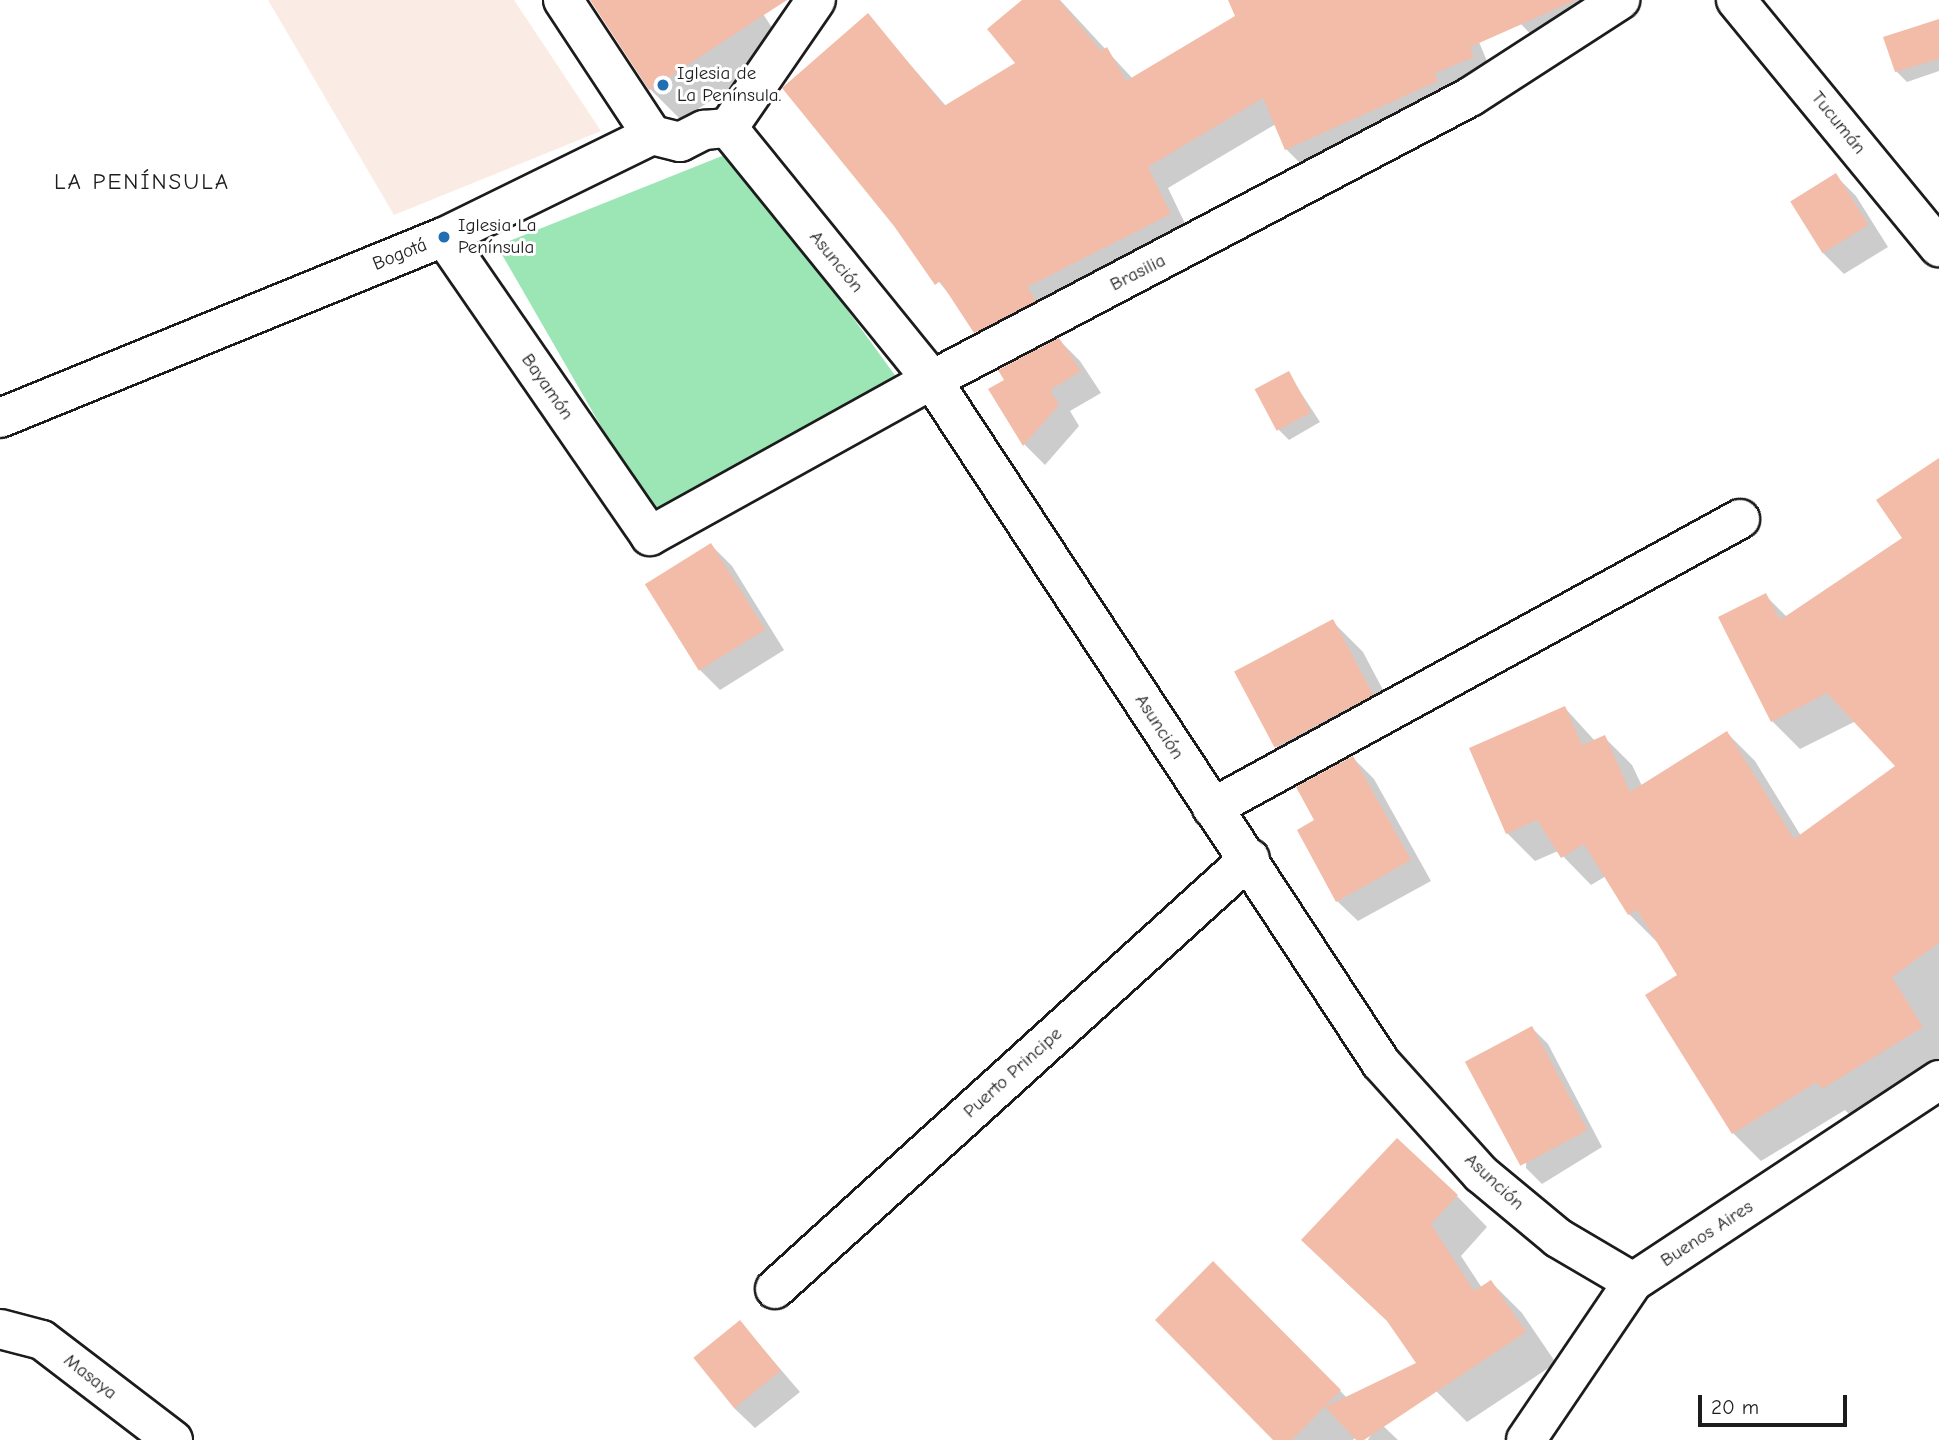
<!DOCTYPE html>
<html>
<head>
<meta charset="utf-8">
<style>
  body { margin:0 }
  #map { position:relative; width:1939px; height:1440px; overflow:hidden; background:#fff; font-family:"Comic Neue",sans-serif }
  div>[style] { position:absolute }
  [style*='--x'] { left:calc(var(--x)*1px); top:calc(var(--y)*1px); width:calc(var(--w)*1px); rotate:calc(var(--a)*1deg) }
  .built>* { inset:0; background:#fbebe5 }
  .green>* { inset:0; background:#9ce6b5 }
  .shadow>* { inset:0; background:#0003 }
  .building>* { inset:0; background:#f3bca8; transform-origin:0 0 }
  .roads { filter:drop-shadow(2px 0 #1c1c1c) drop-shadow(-2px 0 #1c1c1c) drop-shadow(0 2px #1c1c1c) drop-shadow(0 -2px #1c1c1c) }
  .street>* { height:38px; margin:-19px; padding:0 19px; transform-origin:19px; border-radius:19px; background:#fff }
  .secondary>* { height:38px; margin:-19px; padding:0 19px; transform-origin:19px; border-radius:19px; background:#fff }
  .dots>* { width:19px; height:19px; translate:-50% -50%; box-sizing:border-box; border:4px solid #fff; border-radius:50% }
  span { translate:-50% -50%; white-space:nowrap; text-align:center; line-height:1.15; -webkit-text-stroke:6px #fff; paint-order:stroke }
  .poi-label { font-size:19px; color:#1c1c1c }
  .left { translate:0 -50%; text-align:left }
  .street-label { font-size:19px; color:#1c1c1c }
  .quarter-label { font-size:23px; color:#1c1c1c; letter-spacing:2px }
  .scale { position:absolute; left:1698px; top:1395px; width:149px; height:32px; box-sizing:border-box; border:4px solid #1c1c1c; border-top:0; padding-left:9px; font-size:21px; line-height:24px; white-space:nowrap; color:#1c1c1c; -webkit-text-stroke:5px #fff; paint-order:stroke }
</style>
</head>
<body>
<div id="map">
  <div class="built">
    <div style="clip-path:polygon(268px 0,514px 0,601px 131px,394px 215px)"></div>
  </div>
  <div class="green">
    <div style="clip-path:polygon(732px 152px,897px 378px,651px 513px,497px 246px)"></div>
  </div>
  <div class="shadow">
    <div style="clip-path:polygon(592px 0,754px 0,787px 51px,681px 120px,650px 89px)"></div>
    <div style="clip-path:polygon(1024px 0,1060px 0,1133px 79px,1237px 17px,1230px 0,1451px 0,1469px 18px,1494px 78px,1307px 170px,1286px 149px,1276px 124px,1168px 188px,1191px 236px,996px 353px,784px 88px,868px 16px,946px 106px,1018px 64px)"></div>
    <div style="clip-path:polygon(1518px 0,1626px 0,1541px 45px,1521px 24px)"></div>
    <div style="clip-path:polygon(1939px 21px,1939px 71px,1907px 82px,1896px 71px)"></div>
    <div style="clip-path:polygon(1835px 175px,1856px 196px,1888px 247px,1844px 274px,1823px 253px)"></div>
    <div style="clip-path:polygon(1059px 340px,1080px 361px,1101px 393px,1070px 411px,1079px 426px,1045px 465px,1025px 445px,991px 390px)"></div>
    <div style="clip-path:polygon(1288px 373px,1320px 422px,1289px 440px,1279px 430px)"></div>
    <div style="clip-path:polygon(1939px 460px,1939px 1062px,1851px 1116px,1845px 1110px,1761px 1161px,1733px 1133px,1680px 976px,1657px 942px,1629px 914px,1606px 876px,1591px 885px,1558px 851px,1535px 861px,1507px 833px,1565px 708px,1595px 741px,1604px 737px,1632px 765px,1642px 786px,1727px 733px,1755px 761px,1801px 836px,1898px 766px,1856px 721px,1800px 749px,1772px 721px,1766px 596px,1787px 617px,1905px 538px)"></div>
    <div style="clip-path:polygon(711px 545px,732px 566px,784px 650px,720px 690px,699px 669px)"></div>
    <div style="clip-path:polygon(1332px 621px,1363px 652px,1402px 726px,1307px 778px,1277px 747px,1237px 673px)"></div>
    <div style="clip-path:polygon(1353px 758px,1374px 779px,1431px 881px,1358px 921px,1337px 901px,1316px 821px)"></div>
    <div style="clip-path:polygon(1532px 1028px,1548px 1044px,1602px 1147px,1542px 1184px,1526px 1168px)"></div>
    <div style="clip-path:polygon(1457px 1196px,1487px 1227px,1461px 1256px,1482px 1288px,1491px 1282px,1522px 1313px,1556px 1363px,1467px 1422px,1437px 1392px,1417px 1348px,1334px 1271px)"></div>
    <div style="clip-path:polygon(1213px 1263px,1371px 1422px,1353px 1440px,1276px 1440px)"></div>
    <div style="clip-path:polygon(740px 1322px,800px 1392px,755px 1428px,734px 1408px)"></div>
    <div style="clip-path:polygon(1378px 1421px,1398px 1440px,1368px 1440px)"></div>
  </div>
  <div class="building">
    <div style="clip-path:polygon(590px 0,787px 0,649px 90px)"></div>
    <div style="clip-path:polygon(1022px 0,1059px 0,1101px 51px,1107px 47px,1126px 81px,1235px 16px,1228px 0,1576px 0,1470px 47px,1474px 57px,1435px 73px,1438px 81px,1285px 150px,1263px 98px,1148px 167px,1171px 214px,1027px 287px,1036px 301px,974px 333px,940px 281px,935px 285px,894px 226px,782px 88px,868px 13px,944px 106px,1015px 63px,987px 29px)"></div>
    <div style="clip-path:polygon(1939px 19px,1939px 59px,1895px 72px,1883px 37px)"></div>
    <div style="left:1836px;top:173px;width:61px;height:54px;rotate:58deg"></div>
    <div style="clip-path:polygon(1059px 338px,1081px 371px,1050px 390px,1059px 405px,1023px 446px,988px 389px,1004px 380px,998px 370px)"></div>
    <div style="left:1289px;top:371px;width:47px;height:39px;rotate:62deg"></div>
    <div style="clip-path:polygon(1939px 458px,1939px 943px,1892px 977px,1923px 1027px,1822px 1089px,1817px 1082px,1732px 1134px,1645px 995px,1677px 975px,1637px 910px,1628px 915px,1584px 844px,1561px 858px,1537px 820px,1506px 834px,1469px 748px,1565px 706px,1582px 745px,1605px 735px,1630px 792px,1727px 731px,1794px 839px,1895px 766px,1827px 693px,1771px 722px,1718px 617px,1766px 593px,1780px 620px,1902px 538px,1876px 500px)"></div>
    <div style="left:711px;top:543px;width:102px;height:78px;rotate:58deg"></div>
    <div style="left:1333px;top:619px;width:86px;height:112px;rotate:62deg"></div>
    <div style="clip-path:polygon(1353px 756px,1411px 860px,1336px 902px,1297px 830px,1314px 820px,1296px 787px)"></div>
    <div style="left:1532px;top:1026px;width:118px;height:76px;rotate:62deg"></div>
    <div style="clip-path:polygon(1397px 1138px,1458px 1195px,1431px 1224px,1474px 1291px,1491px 1280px,1526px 1332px,1364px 1440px,1356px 1440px,1325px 1407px,1416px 1363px,1387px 1321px,1301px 1240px)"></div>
    <div style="clip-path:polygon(1213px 1261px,1341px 1390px,1292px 1440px,1273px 1440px,1155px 1320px)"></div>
    <div style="left:740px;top:1320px;width:65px;height:60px;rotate:51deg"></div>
  </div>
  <div class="roads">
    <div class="street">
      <div style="--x:1736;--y:0;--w:320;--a:50.6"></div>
      <div style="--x:728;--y:128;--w:155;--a:-55.5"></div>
      <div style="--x:444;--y:237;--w:363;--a:55.4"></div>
      <div style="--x:650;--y:536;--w:322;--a:-29"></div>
      <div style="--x:932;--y:380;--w:608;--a:-27.75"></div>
      <div style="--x:1470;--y:97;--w:179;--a:-32.9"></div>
      <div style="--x:0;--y:418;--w:479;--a:-22.2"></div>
      <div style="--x:444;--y:237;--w:232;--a:-26.1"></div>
      <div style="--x:1212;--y:808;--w:602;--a:-28.69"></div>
      <div style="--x:775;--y:1289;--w:641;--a:-42.22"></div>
      <div style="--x:0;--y:1329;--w:43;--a:14.7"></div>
      <div style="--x:42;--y:1340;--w:165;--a:37.4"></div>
      <div style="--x:1526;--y:1440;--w:191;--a:-55.9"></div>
    </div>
    <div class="secondary">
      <div style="--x:563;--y:0;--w:162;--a:56.6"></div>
      <div style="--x:652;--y:135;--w:29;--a:14"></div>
      <div style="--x:680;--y:142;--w:27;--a:-27"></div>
      <div style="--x:704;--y:130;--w:24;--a:-5"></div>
      <div style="--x:728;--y:128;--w:324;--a:51"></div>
      <div style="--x:932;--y:380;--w:817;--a:56.68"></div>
      <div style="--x:1381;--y:1063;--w:149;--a:48"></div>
      <div style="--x:1481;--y:1174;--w:100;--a:39.7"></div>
      <div style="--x:1558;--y:1238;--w:87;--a:30.4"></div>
      <div style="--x:1633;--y:1282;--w:367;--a:-33.4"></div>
    </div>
  </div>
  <div class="dots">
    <div style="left:663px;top:85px;background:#1f6fb2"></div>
    <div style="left:444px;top:237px;background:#1f6fb2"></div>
  </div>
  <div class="poi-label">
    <span class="left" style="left:677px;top:85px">Iglesia de<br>La Península.</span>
    <span class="left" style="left:458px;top:237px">Iglesia La<br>Península</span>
  </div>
  <div class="street-label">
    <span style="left:1838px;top:123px;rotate:51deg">Tucumán</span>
    <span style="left:400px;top:255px;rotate:-22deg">Bogotá</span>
    <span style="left:836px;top:262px;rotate:51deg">Asunción</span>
    <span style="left:1138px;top:273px;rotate:-27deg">Brasilia</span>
    <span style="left:547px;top:387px;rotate:55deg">Bayamón</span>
    <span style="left:1159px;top:727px;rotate:57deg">Asunción</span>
    <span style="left:1013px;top:1073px;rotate:-42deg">Puerto Principe</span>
    <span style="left:1494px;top:1182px;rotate:43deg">Asunción</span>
    <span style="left:1707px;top:1234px;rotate:-33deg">Buenos Aires</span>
    <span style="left:90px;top:1377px;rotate:38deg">Masaya</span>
  </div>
  <div class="quarter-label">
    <span style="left:142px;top:182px">LA PENÍNSULA</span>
  </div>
  <div class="scale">20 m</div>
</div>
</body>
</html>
